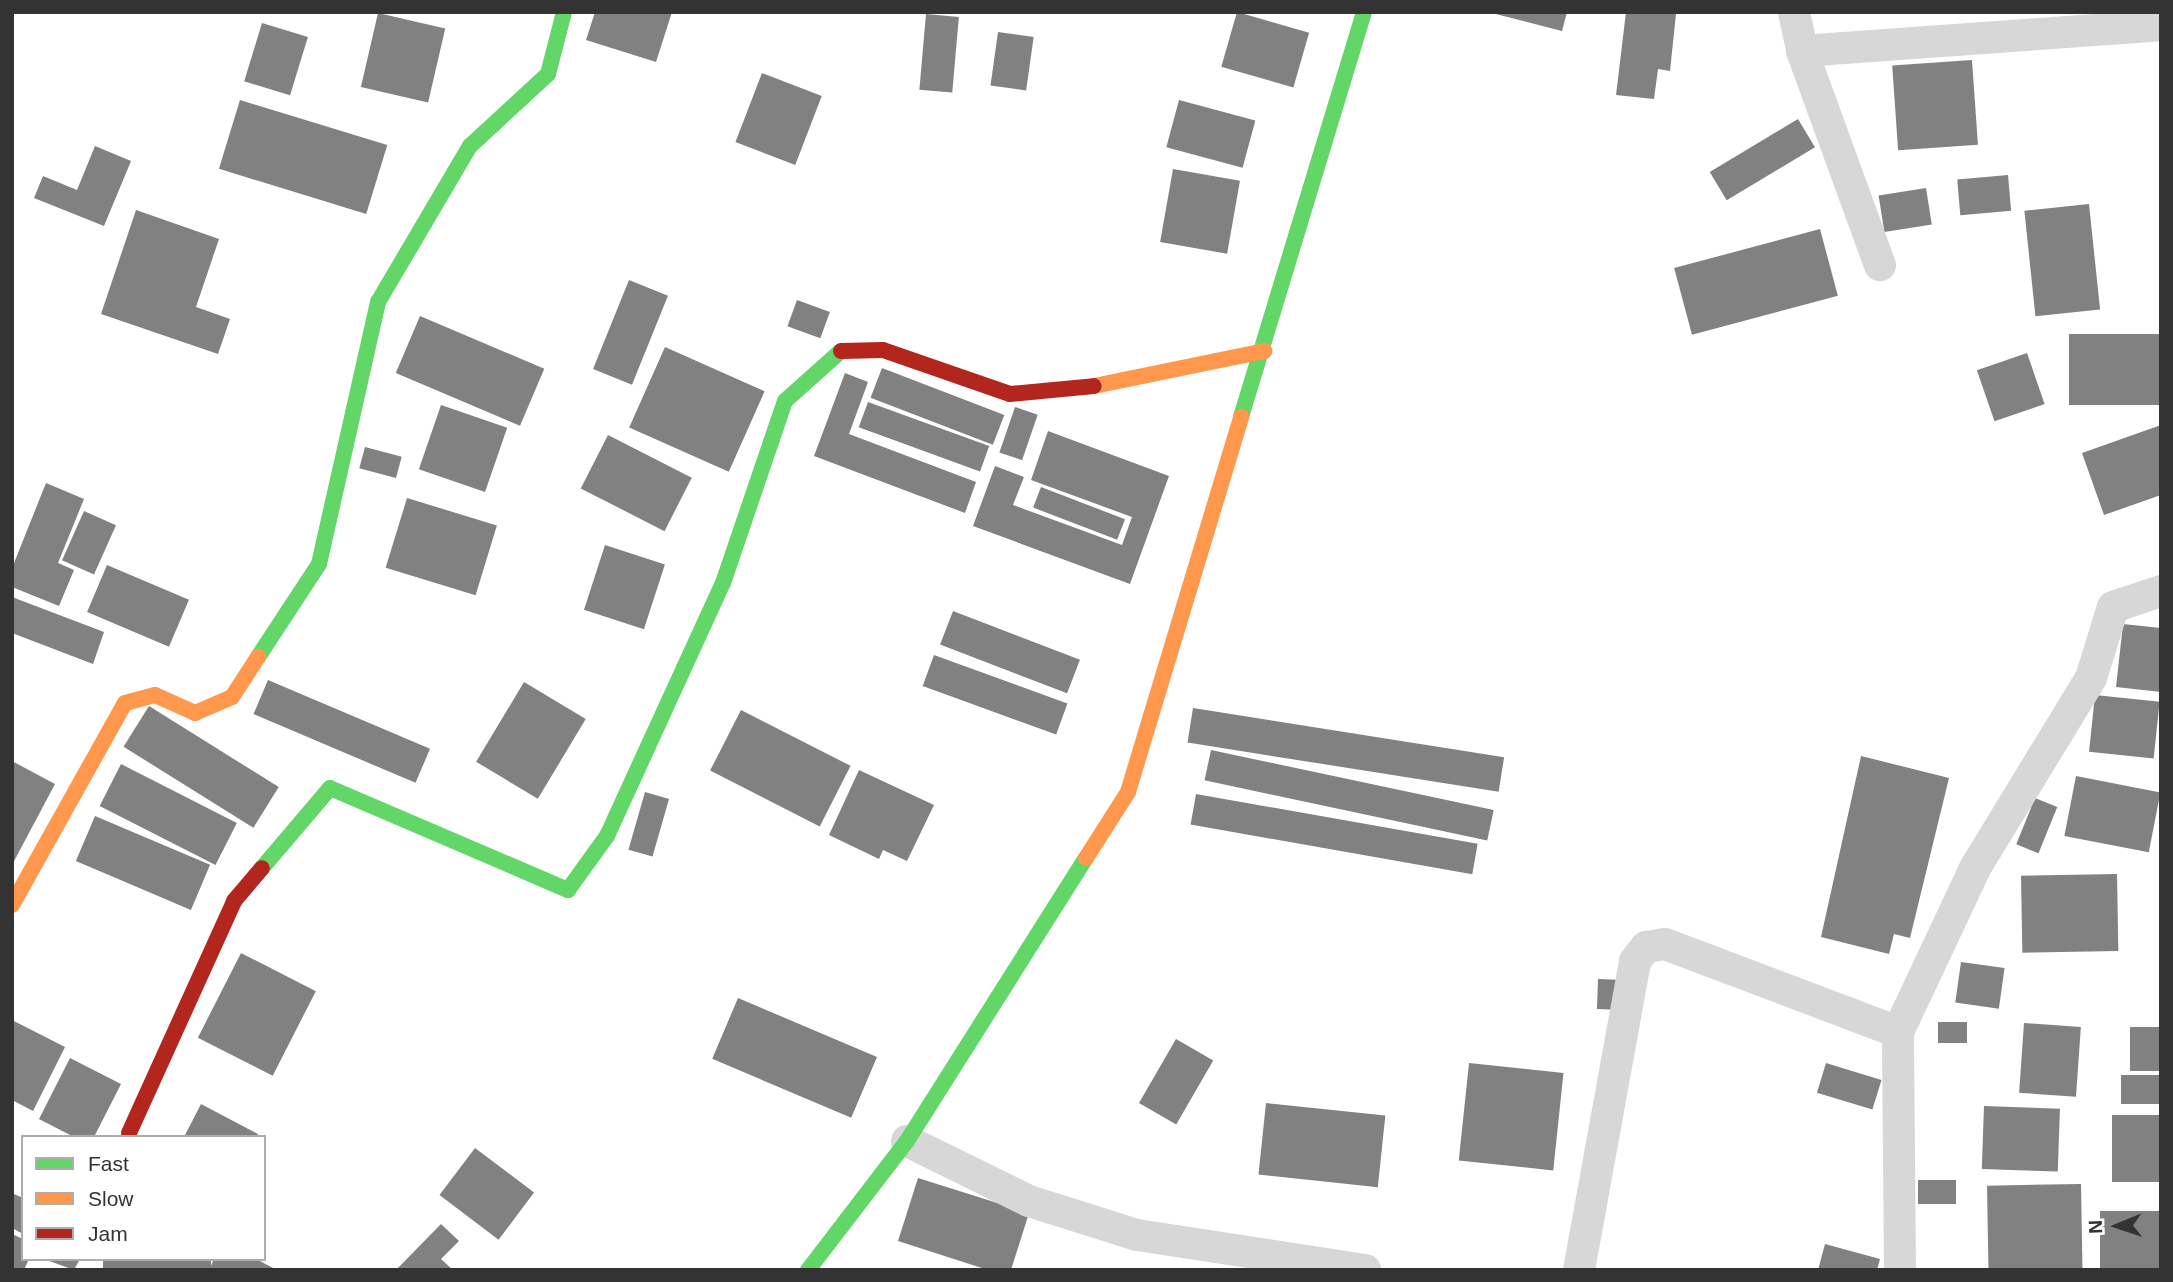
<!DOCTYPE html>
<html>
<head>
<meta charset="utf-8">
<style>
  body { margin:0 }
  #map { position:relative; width:2173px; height:1282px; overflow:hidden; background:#fff; font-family:Helvetica,sans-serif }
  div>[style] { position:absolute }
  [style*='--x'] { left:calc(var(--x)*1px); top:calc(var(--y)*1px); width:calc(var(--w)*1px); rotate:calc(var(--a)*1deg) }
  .building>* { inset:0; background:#818181; transform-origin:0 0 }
  .street>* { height:32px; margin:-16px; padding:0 16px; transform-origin:16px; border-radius:16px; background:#d7d7d7 }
  .fast>* { height:16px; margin:-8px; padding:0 8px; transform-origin:8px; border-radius:8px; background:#63d668 }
  .slow>* { height:16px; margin:-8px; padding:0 8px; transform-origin:8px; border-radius:8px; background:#ff974d }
  .jam>* { height:16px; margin:-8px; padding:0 8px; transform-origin:8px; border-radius:8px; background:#b3261e }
  span { translate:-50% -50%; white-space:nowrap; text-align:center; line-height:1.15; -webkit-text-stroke:7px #fff; paint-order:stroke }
  .frame { position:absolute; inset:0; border:14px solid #333; pointer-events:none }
  .legend { position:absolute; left:21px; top:1135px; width:245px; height:126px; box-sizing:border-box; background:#fff; border:2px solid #adadad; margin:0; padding:9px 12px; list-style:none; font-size:21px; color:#333 }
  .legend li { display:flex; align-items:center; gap:14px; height:35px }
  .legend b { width:35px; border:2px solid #adadad }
  .north { position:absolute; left:2082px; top:1191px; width:70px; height:70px; -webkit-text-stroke:5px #fff; paint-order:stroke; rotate:268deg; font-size:19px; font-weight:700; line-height:28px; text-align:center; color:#333 }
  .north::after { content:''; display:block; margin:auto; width:24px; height:32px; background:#333; clip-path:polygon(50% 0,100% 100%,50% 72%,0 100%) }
</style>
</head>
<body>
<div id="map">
  <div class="building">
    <div style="clip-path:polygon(595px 12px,672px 12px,656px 62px,586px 40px)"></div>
    <div style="left:1237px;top:12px;width:75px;height:57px;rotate:16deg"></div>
    <div style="clip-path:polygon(1488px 12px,1567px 12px,1562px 31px)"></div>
    <div style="clip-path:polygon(1626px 12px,1676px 14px,1670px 71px,1658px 69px,1654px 99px,1616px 95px)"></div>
    <div style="left:378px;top:13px;width:69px;height:76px;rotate:13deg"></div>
    <div style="left:926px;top:14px;width:33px;height:76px;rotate:5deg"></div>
    <div style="left:262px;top:23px;width:48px;height:61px;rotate:17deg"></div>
    <div style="left:998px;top:32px;width:36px;height:54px;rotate:8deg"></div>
    <div style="left:1972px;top:60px;width:85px;height:80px;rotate:86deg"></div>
    <div style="left:762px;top:73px;width:64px;height:74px;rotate:21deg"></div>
    <div style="left:240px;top:100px;width:154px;height:72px;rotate:17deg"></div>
    <div style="left:1179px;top:100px;width:79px;height:49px;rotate:15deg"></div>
    <div style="left:1798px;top:119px;width:33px;height:103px;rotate:59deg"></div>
    <div style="clip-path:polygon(95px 146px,131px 161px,104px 226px,34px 198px,43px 176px,77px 190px)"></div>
    <div style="left:1173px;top:169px;width:68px;height:74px;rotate:10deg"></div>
    <div style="left:2008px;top:175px;width:36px;height:51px;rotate:85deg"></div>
    <div style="left:1926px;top:188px;width:37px;height:48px;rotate:81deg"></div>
    <div style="left:2089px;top:204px;width:106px;height:65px;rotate:84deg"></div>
    <div style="clip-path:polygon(136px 210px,219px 239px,196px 307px,230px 319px,218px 354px,101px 314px)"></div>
    <div style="left:1820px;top:229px;width:69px;height:151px;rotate:75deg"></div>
    <div style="left:629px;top:280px;width:42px;height:96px;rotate:22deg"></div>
    <div style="left:797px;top:300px;width:35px;height:28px;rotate:20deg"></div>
    <div style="left:420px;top:316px;width:135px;height:62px;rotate:23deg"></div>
    <div style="left:2161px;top:334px;width:71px;height:92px;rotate:90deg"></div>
    <div style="left:665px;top:347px;width:109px;height:88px;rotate:24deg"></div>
    <div style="left:2027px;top:353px;width:54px;height:53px;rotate:71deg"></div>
    <div style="left:882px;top:368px;width:131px;height:32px;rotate:21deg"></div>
    <div style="clip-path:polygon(845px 373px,868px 382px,849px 434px,976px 482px,965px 513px,814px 456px)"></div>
    <div style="left:868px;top:402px;width:129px;height:27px;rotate:20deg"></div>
    <div style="left:441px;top:405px;width:70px;height:68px;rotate:19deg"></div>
    <div style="left:1015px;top:407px;width:24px;height:48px;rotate:19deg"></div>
    <div style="clip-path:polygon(2161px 425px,2161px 495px,2104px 515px,2082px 453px)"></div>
    <div style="clip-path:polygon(1048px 431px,1169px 476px,1130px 584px,973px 526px,995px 466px,1024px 477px,1013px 505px,1122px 545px,1132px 517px,1031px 480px)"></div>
    <div style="left:608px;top:435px;width:94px;height:60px;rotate:27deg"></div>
    <div style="left:365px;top:447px;width:38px;height:22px;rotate:15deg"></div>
    <div style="clip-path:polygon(46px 483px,84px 499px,58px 563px,74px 570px,59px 606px,12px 587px,12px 568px)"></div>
    <div style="left:1041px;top:487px;width:90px;height:22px;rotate:21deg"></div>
    <div style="left:407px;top:498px;width:94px;height:73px;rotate:17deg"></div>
    <div style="left:84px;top:511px;width:35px;height:54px;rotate:24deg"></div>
    <div style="left:605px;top:545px;width:63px;height:68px;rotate:18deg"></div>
    <div style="left:107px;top:565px;width:89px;height:51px;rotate:23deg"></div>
    <div style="clip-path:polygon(12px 597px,104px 632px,93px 664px,12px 633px)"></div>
    <div style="left:953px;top:611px;width:136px;height:36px;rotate:21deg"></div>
    <div style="clip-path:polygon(2123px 624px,2161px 628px,2161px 692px,2116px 687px)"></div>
    <div style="left:934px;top:655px;width:142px;height:33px;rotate:20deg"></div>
    <div style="left:268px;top:680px;width:176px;height:37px;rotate:23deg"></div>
    <div style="left:524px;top:682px;width:72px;height:93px;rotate:31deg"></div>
    <div style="left:2095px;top:695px;width:65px;height:57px;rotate:6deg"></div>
    <div style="left:149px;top:706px;width:153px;height:48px;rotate:32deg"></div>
    <div style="left:1193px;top:708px;width:315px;height:35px;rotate:9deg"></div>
    <div style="left:741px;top:710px;width:123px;height:68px;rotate:27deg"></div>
    <div style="left:1211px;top:750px;width:289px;height:31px;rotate:12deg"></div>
    <div style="clip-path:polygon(1861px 756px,1949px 778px,1910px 938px,1894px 934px,1889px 954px,1821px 937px)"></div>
    <div style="clip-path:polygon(12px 761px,55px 784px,12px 865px)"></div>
    <div style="left:121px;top:764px;width:130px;height:47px;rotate:27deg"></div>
    <div style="clip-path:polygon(859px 770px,934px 805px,907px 861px,883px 850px,879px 859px,829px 835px)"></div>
    <div style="left:2076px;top:776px;width:86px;height:61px;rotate:11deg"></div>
    <div style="left:645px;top:792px;width:25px;height:60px;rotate:16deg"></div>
    <div style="left:1196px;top:794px;width:286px;height:31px;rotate:10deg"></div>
    <div style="left:2035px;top:798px;width:24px;height:50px;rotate:22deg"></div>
    <div style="left:95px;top:816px;width:125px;height:49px;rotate:23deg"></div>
    <div style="left:2117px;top:874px;width:77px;height:96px;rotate:89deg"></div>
    <div style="left:241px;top:953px;width:84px;height:95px;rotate:27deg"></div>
    <div style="left:1961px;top:962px;width:44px;height:41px;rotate:8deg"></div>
    <div style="left:1598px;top:979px;width:26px;height:30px;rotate:2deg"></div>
    <div style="left:738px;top:998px;width:151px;height:66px;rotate:23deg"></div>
    <div style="clip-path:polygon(12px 1020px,65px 1047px,33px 1111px,12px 1100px)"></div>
    <div style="left:1938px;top:1022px;width:29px;height:21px"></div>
    <div style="left:2024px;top:1023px;width:57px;height:70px;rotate:4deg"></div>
    <div style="left:2161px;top:1027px;width:44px;height:31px;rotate:90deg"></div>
    <div style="left:1176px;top:1039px;width:43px;height:74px;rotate:30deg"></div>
    <div style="clip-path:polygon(70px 1058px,121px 1084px,94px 1137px,74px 1137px,39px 1119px)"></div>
    <div style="left:1469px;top:1063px;width:95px;height:98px;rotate:6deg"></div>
    <div style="left:1826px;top:1063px;width:58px;height:31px;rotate:17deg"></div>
    <div style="left:2121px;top:1075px;width:40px;height:29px"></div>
    <div style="left:1266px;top:1103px;width:120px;height:72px;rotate:6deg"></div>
    <div style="clip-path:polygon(201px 1104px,258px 1134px,257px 1137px,184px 1137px)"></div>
    <div style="left:1984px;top:1106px;width:76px;height:63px;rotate:2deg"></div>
    <div style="left:2161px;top:1115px;width:67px;height:49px;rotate:90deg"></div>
    <div style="left:475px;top:1148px;width:74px;height:59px;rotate:37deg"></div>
    <div style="clip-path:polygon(918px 1178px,1029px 1213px,1011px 1270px,988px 1270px,898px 1241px)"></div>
    <div style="left:1956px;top:1180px;width:24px;height:38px;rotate:90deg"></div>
    <div style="left:2081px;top:1184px;width:86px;height:94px;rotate:89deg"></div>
    <div style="clip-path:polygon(12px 1193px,23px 1198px,23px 1234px,12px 1228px)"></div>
    <div style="left:2100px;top:1211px;width:61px;height:59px"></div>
    <div style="clip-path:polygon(441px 1224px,459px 1241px,441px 1259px,453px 1270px,396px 1270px)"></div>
    <div style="clip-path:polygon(12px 1234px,23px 1239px,23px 1259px,29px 1259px,24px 1270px,12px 1270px)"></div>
    <div style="clip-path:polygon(1825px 1244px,1880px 1259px,1877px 1270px,1818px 1270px)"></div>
    <div style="clip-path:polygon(44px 1259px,80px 1259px,74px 1270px)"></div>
    <div style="left:103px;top:1259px;width:108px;height:12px"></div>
    <div style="clip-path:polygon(214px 1259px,256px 1259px,277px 1270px,209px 1270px)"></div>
  </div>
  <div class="street">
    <div style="--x:1794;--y:12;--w:40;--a:78"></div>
    <div style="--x:1802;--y:51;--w:228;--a:70"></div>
    <div style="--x:1802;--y:51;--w:360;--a:-4.1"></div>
    <div style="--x:907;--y:1141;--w:136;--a:26.2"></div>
    <div style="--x:1029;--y:1201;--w:113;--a:17.5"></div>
    <div style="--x:1137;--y:1235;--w:231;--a:8.7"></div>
    <div style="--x:1579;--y:1270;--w:314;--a:-79.7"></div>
    <div style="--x:1635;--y:961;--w:18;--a:-52"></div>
    <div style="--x:1646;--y:947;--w:19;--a:-9"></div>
    <div style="--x:1665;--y:944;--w:249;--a:20.7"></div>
    <div style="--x:1900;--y:1270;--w:238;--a:-90.5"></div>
    <div style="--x:1898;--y:1032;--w:181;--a:-64.8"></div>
    <div style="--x:1975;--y:868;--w:223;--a:-58.6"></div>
    <div style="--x:2091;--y:678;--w:74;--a:-72.8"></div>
    <div style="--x:2113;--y:607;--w:51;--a:-18.4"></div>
  </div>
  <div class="fast">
    <div style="--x:1241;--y:417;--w:423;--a:-73.1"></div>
    <div style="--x:258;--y:657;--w:111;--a:-56.7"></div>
    <div style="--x:319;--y:564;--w:269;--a:-77.3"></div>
    <div style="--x:378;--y:302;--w:181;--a:-59.5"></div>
    <div style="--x:470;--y:146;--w:106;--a:-42.7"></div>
    <div style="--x:548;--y:74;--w:64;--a:-75.5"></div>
    <div style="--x:262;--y:868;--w:105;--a:-49.6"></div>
    <div style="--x:330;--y:788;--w:259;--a:23.2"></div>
    <div style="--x:568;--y:890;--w:67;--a:-54.2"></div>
    <div style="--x:607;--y:836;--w:278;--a:-65.4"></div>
    <div style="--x:723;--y:583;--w:192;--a:-71.2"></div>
    <div style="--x:785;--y:401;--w:75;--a:-41.8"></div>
    <div style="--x:808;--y:1270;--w:163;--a:-52.5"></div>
    <div style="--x:907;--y:1141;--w:335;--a:-57.7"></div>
  </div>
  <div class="slow">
    <div style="--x:1094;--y:386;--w:174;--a:-11.6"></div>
    <div style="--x:1086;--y:858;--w:78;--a:-57.5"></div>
    <div style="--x:1128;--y:792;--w:392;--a:-73.2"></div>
    <div style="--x:12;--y:905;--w:231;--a:-60.8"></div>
    <div style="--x:125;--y:703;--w:31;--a:-15"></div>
    <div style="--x:155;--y:695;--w:44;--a:24.2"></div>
    <div style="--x:195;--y:713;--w:40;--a:-23.4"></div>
    <div style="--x:232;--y:697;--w:48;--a:-57"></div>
  </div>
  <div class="jam">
    <div style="--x:841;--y:351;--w:42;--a:-1.4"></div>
    <div style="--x:883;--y:350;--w:134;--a:19.1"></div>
    <div style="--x:1010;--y:394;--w:84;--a:-5.4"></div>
    <div style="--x:129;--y:1133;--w:255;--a:-65.6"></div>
    <div style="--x:234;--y:901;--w:43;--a:-49.7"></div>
  </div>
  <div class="frame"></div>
  <ul class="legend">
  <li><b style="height:9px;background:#63d668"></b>Fast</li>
  <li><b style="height:9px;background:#ff974d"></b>Slow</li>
  <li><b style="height:9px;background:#b3261e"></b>Jam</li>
  </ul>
  <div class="north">N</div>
</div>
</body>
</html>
